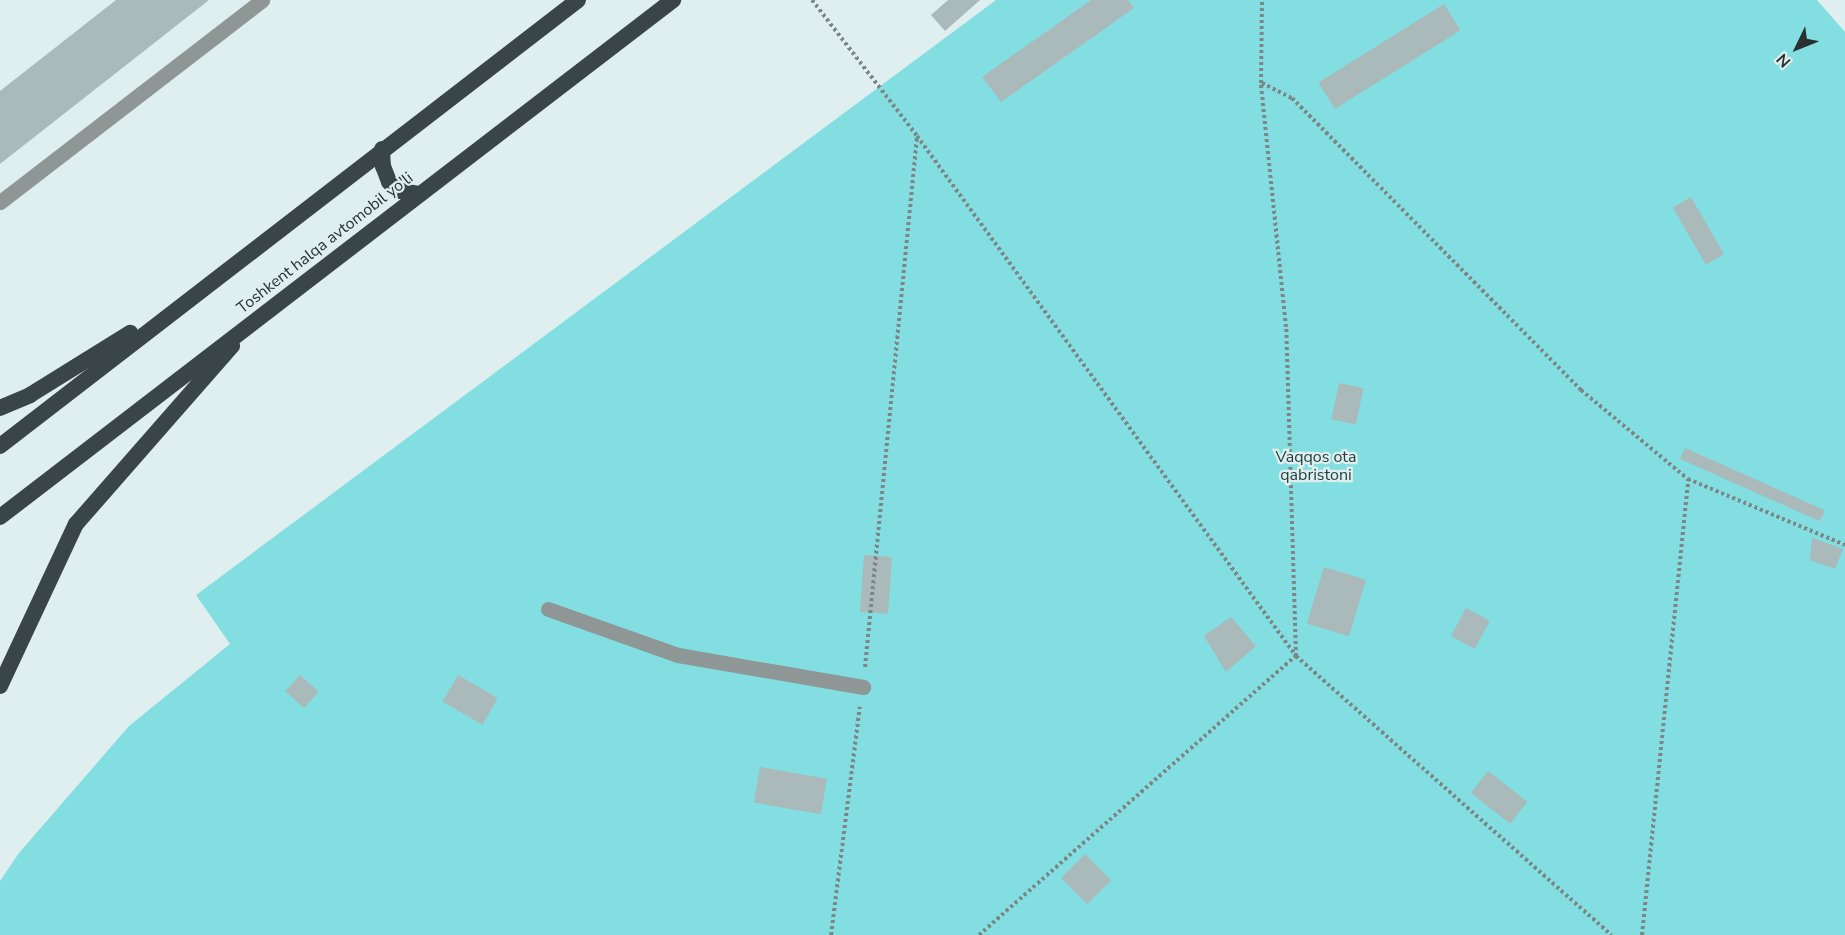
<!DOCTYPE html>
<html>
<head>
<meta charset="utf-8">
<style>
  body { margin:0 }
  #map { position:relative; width:1845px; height:935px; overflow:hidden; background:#dfeff0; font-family:"Nunito Sans",sans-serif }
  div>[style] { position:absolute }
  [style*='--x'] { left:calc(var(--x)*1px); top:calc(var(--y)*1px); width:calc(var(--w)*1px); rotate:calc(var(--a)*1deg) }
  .green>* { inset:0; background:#83dee1 }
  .building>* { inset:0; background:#aab9ba; transform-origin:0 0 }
  .path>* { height:4px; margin-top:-2px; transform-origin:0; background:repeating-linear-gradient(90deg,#7c8687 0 3px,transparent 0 6px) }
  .service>* { height:15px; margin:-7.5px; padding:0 7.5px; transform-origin:7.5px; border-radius:7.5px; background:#8f9696 }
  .trunk>* { height:16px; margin:-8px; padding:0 8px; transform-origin:8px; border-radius:8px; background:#394546 }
  span { translate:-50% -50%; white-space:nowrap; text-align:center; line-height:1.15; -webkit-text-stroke:4.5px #dfeff0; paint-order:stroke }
  .street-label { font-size:16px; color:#2a3030 }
  .park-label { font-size:16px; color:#243e3f }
  .north { position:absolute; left:1767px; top:18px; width:60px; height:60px; -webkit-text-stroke:4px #dfeff0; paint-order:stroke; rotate:227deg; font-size:16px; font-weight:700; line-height:24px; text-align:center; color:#2a3030 }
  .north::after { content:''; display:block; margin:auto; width:21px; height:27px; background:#2a3030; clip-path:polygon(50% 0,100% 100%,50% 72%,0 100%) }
</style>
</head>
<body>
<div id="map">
  <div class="green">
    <div style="clip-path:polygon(996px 0,1817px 0,1845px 32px,1845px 935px,0 935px,0 881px,19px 853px,129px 726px,230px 644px,196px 595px)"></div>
  </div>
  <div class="building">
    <div style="clip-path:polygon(116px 0,209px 0,0 164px,0 91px)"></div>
    <div style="clip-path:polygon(948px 0,980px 0,945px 31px,931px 15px)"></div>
    <div style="clip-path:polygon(1091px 0,1128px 0,1134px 8px,1001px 102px,982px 77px)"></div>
    <div style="left:1444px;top:4px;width:31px;height:148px;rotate:58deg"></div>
    <div style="left:1691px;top:197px;width:66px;height:21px;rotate:60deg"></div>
    <div style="left:1339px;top:383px;width:25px;height:37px;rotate:12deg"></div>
    <div style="left:1685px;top:448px;width:153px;height:12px;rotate:24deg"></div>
    <div style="clip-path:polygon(1812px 538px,1843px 549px,1835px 569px,1810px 560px)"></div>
    <div style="left:864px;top:555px;width:28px;height:57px;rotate:4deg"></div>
    <div style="left:1324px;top:567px;width:44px;height:59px;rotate:17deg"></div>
    <div style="left:1466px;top:608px;width:27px;height:32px;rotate:28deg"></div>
    <div style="clip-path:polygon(1231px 617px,1256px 646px,1226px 672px,1204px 636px)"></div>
    <div style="left:300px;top:675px;width:25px;height:22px;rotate:42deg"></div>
    <div style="left:458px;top:675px;width:46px;height:31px;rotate:30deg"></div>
    <div style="left:760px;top:767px;width:68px;height:36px;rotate:10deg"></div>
    <div style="left:1488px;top:771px;width:50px;height:28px;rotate:38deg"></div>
    <div style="left:1085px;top:854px;width:37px;height:34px;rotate:45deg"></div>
  </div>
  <div class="path">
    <div style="--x:812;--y:0;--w:172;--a:52.3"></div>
    <div style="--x:917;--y:136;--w:643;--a:53.91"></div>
    <div style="--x:1296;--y:656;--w:421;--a:41.5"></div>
    <div style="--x:1262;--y:83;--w:34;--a:27"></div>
    <div style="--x:1292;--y:98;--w:411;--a:45.3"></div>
    <div style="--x:1581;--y:390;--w:139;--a:39.8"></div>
    <div style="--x:1688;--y:479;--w:170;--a:22.8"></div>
    <div style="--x:865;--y:667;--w:533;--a:-84.4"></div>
    <div style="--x:831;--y:935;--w:230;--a:-82.8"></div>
    <div style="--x:979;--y:935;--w:422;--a:-41.4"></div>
    <div style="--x:1296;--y:656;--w:329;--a:-91.7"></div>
    <div style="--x:1286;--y:327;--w:245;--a:-95.9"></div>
    <div style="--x:1261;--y:83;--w:83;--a:-89.3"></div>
    <div style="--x:1642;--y:935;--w:458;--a:-84.2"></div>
  </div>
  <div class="service">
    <div style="--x:0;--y:202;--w:331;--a:-37.6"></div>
    <div style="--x:548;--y:609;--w:138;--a:19.5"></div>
    <div style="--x:678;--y:655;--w:188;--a:9.8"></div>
  </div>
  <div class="trunk">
    <div style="--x:382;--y:149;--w:17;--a:87"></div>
    <div style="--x:383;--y:166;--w:17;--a:69"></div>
    <div style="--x:389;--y:182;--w:15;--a:37"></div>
    <div style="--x:401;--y:191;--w:18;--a:9"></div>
    <div style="--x:0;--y:408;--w:33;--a:-23"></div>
    <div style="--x:30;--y:395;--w:118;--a:-31.8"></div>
    <div style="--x:0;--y:446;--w:730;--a:-37.65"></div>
    <div style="--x:0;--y:517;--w:849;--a:-37.53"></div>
    <div style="--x:0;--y:686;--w:179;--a:-64.9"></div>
    <div style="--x:76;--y:524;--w:237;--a:-48.8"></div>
  </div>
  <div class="street-label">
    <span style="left:325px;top:243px;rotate:-38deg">Toshkent halqa avtomobil yo'li</span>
  </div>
  <div class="park-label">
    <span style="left:1316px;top:466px">Vaqqos ota<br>qabristoni</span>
  </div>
  <div class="north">N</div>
</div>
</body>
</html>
